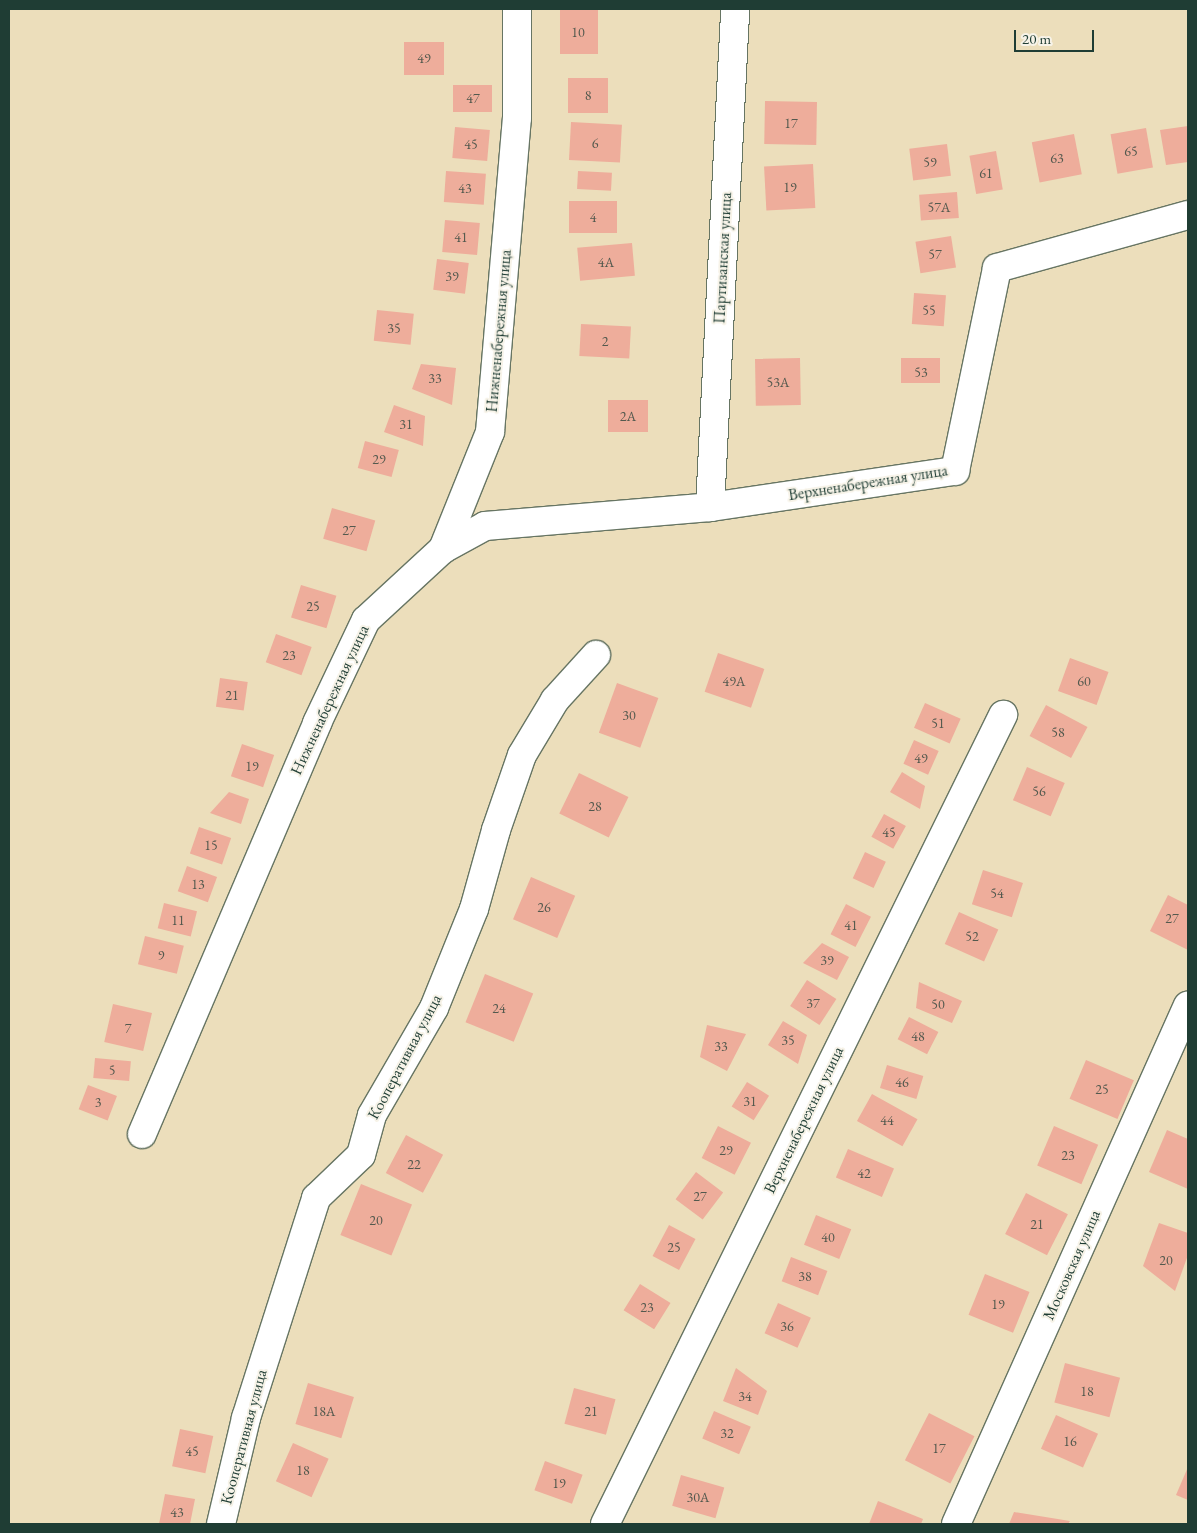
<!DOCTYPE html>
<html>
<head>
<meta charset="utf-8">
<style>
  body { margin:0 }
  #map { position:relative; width:1197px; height:1533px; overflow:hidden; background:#ecdebb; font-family:"EB Garamond",serif }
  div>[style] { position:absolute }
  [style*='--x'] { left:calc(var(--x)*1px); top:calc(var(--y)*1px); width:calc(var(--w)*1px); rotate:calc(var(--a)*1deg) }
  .building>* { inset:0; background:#eead9b; transform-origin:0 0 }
  .roads { filter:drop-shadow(1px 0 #677563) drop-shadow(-1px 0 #677563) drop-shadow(0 1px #677563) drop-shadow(0 -1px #677563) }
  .minor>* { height:28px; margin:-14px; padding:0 14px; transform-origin:14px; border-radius:14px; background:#fff }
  span { translate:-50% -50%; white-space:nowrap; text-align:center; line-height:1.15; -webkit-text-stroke:4px #f7f3e8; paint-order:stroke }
  .number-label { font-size:14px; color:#53594e }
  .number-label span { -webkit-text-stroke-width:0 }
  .street-label { font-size:16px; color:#1f3d34 }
  .frame { position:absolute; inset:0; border:10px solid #1f3d34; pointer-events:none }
  .scale { position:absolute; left:1014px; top:30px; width:80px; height:22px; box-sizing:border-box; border:2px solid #1f3d34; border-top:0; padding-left:6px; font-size:15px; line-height:18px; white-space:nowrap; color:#1f3d34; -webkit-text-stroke:4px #f7f3e8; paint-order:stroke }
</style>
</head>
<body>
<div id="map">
  <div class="building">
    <div style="left:560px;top:9px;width:38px;height:45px"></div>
    <div style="left:404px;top:42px;width:40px;height:33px"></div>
    <div style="left:568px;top:78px;width:40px;height:35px"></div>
    <div style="left:453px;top:85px;width:39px;height:27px"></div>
    <div style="left:765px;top:101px;width:52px;height:43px;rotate:1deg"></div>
    <div style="left:571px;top:122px;width:51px;height:38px;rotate:3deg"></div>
    <div style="clip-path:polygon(1188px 126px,1188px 162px,1166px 165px,1160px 130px)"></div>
    <div style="left:455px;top:127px;width:35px;height:31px;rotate:5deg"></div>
    <div style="left:1146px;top:128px;width:40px;height:36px;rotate:80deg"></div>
    <div style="left:1074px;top:134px;width:41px;height:43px;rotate:79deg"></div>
    <div style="left:947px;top:144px;width:32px;height:38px;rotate:83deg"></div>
    <div style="left:996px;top:151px;width:39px;height:27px;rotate:80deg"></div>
    <div style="left:813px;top:164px;width:44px;height:49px;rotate:87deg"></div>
    <div style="left:446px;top:171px;width:40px;height:31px;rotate:4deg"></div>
    <div style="left:578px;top:171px;width:34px;height:18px;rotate:3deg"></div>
    <div style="left:957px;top:192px;width:26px;height:38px;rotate:86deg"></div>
    <div style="left:569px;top:201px;width:48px;height:32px"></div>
    <div style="left:445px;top:220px;width:35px;height:32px;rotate:5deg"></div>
    <div style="left:951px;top:236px;width:32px;height:36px;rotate:81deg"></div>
    <div style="left:632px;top:243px;width:33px;height:55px;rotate:85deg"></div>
    <div style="left:437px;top:259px;width:32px;height:31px;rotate:7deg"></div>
    <div style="left:914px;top:293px;width:32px;height:31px;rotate:4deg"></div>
    <div style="left:377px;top:310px;width:37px;height:31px;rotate:6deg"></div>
    <div style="left:581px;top:324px;width:50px;height:32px;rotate:3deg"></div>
    <div style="left:800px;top:358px;width:47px;height:45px;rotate:89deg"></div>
    <div style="left:940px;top:358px;width:25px;height:39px;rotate:90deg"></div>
    <div style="clip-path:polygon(421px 364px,456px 368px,452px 405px,412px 389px)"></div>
    <div style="left:608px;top:400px;width:40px;height:32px"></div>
    <div style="clip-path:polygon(394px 405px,425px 416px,423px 446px,384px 432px)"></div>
    <div style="left:365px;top:441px;width:35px;height:28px;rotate:15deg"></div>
    <div style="left:332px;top:508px;width:45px;height:32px;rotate:16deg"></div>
    <div style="left:301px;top:585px;width:37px;height:34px;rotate:17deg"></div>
    <div style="left:276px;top:634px;width:38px;height:30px;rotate:20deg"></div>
    <div style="left:718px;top:653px;width:49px;height:41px;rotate:19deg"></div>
    <div style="left:1070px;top:658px;width:41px;height:35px;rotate:20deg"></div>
    <div style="left:220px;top:678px;width:28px;height:29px;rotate:8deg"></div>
    <div style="left:617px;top:683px;width:44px;height:53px;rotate:20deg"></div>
    <div style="left:925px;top:703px;width:39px;height:27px;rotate:24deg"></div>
    <div style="left:1046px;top:705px;width:47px;height:35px;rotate:28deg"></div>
    <div style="left:914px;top:740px;width:27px;height:26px;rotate:24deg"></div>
    <div style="left:242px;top:744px;width:34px;height:34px;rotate:19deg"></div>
    <div style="left:1027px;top:767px;width:41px;height:36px;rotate:23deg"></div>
    <div style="clip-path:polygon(902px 772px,925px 786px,920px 809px,890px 792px)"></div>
    <div style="left:579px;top:773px;width:55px;height:45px;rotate:26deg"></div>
    <div style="clip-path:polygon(229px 792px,249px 799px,241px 824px,210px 813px)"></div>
    <div style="left:884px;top:814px;width:25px;height:26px;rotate:29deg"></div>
    <div style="left:199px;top:827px;width:34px;height:28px;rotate:19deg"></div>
    <div style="left:865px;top:852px;width:23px;height:29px;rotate:25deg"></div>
    <div style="left:187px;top:866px;width:32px;height:27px;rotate:20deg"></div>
    <div style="left:983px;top:870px;width:42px;height:36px;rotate:18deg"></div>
    <div style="left:531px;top:877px;width:48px;height:46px;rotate:23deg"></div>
    <div style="clip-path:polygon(1168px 895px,1188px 905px,1188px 950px,1150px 931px)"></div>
    <div style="left:164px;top:903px;width:34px;height:26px;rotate:14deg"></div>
    <div style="left:846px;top:904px;width:28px;height:34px;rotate:27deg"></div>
    <div style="left:959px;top:912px;width:43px;height:35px;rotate:24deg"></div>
    <div style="left:145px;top:936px;width:40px;height:29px;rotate:14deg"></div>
    <div style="clip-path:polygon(822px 943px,849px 957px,837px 980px,803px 963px)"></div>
    <div style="left:485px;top:974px;width:52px;height:52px;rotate:22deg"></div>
    <div style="left:807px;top:980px;width:35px;height:31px;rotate:33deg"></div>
    <div style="clip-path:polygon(919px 982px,962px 1001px,952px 1023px,916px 1008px)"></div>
    <div style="left:113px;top:1004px;width:40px;height:39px;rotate:13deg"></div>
    <div style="left:909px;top:1017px;width:33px;height:25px;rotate:27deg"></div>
    <div style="clip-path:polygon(783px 1021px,807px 1035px,798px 1064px,768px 1045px)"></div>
    <div style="clip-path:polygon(707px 1025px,746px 1034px,727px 1071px,700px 1057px)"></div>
    <div style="left:95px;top:1058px;width:36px;height:20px;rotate:5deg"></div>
    <div style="left:1086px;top:1060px;width:52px;height:42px;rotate:23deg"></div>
    <div style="left:887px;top:1065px;width:38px;height:24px;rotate:17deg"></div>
    <div style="left:747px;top:1082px;width:26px;height:29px;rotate:32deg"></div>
    <div style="left:88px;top:1085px;width:31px;height:26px;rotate:21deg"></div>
    <div style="left:872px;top:1094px;width:52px;height:31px;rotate:29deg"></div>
    <div style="left:718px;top:1126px;width:37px;height:36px;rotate:27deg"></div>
    <div style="left:1054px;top:1126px;width:48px;height:43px;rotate:23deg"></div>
    <div style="clip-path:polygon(1167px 1130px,1188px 1139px,1188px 1189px,1149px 1172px)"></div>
    <div style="left:406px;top:1135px;width:42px;height:43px;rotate:28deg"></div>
    <div style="left:848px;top:1149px;width:50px;height:31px;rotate:23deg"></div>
    <div style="left:696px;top:1172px;width:34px;height:34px;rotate:37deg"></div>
    <div style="left:361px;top:1184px;width:55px;height:55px;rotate:22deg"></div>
    <div style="left:1026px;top:1193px;width:47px;height:46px;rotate:27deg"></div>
    <div style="left:816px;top:1215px;width:38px;height:32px;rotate:22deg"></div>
    <div style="clip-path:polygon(1159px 1223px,1188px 1233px,1188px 1255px,1175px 1291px,1143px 1266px)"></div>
    <div style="left:669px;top:1225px;width:30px;height:35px;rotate:28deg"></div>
    <div style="left:791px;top:1257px;width:39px;height:26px;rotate:21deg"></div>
    <div style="left:985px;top:1274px;width:48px;height:44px;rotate:22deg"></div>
    <div style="left:640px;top:1284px;width:36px;height:31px;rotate:32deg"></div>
    <div style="left:778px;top:1303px;width:36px;height:33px;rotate:24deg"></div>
    <div style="left:1065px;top:1363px;width:57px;height:41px;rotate:15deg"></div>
    <div style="clip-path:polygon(736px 1368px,767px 1391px,758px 1415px,723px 1401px)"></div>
    <div style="left:308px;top:1383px;width:48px;height:43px;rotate:17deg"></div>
    <div style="left:574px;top:1388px;width:43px;height:37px;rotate:15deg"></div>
    <div style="left:714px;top:1411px;width:40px;height:30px;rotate:23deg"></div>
    <div style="left:929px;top:1413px;width:51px;height:53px;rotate:27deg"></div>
    <div style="left:1056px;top:1415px;width:46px;height:37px;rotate:24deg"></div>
    <div style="left:180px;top:1429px;width:34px;height:38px;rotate:12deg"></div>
    <div style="left:293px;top:1443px;width:39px;height:42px;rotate:24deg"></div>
    <div style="left:545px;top:1461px;width:40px;height:31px;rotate:20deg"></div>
    <div style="clip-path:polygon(1188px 1467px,1188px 1500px,1176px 1495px)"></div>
    <div style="left:681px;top:1475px;width:45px;height:32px;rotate:16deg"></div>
    <div style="clip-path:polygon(165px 1494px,195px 1499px,190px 1524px,159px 1524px)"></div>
    <div style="clip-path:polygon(878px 1501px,923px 1519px,921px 1524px,869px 1524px)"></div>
    <div style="clip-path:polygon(1014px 1512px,1070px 1521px,1068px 1524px,1009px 1524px)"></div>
  </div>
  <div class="roads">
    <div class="minor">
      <div style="--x:710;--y:507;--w:499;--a:-87.1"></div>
      <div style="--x:443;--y:549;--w:48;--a:-28.7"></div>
      <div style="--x:485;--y:526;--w:226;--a:-4.8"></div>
      <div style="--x:710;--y:507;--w:248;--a:-8.4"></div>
      <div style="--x:955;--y:471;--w:207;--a:-78.3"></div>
      <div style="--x:997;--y:268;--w:198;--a:-15.5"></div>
      <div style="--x:142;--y:1134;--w:447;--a:-66.9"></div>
      <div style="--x:317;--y:723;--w:114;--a:-64.6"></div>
      <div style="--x:366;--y:620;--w:105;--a:-42.7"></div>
      <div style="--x:443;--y:549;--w:126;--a:-68.1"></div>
      <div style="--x:490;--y:432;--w:315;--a:-85.1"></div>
      <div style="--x:517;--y:118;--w:109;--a:-90"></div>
      <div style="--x:221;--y:1524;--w:109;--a:-76.7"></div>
      <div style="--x:246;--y:1418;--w:231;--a:-72.3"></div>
      <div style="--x:316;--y:1198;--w:62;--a:-43.7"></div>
      <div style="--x:361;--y:1155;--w:41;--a:-74.6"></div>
      <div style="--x:372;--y:1115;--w:124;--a:-59.9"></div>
      <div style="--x:434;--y:1008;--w:107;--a:-68"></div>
      <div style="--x:474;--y:909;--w:82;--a:-74.4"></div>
      <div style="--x:496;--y:830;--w:79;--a:-70.9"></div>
      <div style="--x:522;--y:755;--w:64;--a:-59"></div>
      <div style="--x:555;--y:700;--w:61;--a:-47.7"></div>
      <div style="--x:605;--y:1524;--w:902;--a:-63.8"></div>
      <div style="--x:956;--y:1524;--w:568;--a:-65.91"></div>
    </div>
  </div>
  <div class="number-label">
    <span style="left:578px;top:32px">10</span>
    <span style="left:424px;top:58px">49</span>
    <span style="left:588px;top:95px">8</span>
    <span style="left:473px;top:98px">47</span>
    <span style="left:791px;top:123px">17</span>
    <span style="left:595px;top:143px">6</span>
    <span style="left:471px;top:144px">45</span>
    <span style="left:1131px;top:151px">65</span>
    <span style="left:1057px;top:158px">63</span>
    <span style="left:930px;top:162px">59</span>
    <span style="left:986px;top:173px">61</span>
    <span style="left:790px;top:187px">19</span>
    <span style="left:465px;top:188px">43</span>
    <span style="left:939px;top:207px">57А</span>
    <span style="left:593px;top:217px">4</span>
    <span style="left:461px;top:237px">41</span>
    <span style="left:935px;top:254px">57</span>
    <span style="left:606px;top:262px">4А</span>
    <span style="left:452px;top:276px">39</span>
    <span style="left:929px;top:310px">55</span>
    <span style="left:394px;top:328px">35</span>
    <span style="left:605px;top:341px">2</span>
    <span style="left:921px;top:372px">53</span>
    <span style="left:435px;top:378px">33</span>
    <span style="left:778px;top:382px">53А</span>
    <span style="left:628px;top:416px">2А</span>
    <span style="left:406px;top:424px">31</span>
    <span style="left:379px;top:459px">29</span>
    <span style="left:349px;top:530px">27</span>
    <span style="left:313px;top:606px">25</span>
    <span style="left:289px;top:655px">23</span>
    <span style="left:734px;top:681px">49А</span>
    <span style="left:1084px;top:681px">60</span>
    <span style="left:232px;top:695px">21</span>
    <span style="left:629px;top:715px">30</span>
    <span style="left:938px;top:723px">51</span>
    <span style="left:1058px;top:732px">58</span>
    <span style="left:921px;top:758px">49</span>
    <span style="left:252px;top:766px">19</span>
    <span style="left:1039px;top:791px">56</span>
    <span style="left:595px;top:806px">28</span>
    <span style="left:889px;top:832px">45</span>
    <span style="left:211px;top:845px">15</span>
    <span style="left:198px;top:884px">13</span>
    <span style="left:997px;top:893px">54</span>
    <span style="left:544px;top:907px">26</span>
    <span style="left:1172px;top:918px">27</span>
    <span style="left:178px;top:920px">11</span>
    <span style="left:851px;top:925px">41</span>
    <span style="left:972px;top:936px">52</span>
    <span style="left:161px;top:955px">9</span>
    <span style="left:827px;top:960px">39</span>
    <span style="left:813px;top:1003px">37</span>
    <span style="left:938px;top:1004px">50</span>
    <span style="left:499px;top:1008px">24</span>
    <span style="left:128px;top:1028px">7</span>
    <span style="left:918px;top:1036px">48</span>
    <span style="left:788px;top:1040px">35</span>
    <span style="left:721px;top:1046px">33</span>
    <span style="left:112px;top:1070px">5</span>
    <span style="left:902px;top:1082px">46</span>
    <span style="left:1102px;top:1089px">25</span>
    <span style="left:750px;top:1101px">31</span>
    <span style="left:98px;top:1102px">3</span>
    <span style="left:887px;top:1120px">44</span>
    <span style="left:726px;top:1150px">29</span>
    <span style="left:1068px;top:1155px">23</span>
    <span style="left:414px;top:1164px">22</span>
    <span style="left:864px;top:1173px">42</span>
    <span style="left:700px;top:1196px">27</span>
    <span style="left:376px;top:1220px">20</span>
    <span style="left:1037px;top:1224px">21</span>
    <span style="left:828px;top:1237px">40</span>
    <span style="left:674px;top:1247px">25</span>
    <span style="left:1166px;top:1260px">20</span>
    <span style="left:805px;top:1276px">38</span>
    <span style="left:998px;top:1304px">19</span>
    <span style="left:647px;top:1307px">23</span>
    <span style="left:787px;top:1326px">36</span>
    <span style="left:1087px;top:1391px">18</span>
    <span style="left:745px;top:1396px">34</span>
    <span style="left:324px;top:1411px">18А</span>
    <span style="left:591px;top:1411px">21</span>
    <span style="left:727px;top:1433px">32</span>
    <span style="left:1070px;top:1441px">16</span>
    <span style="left:939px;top:1448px">17</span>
    <span style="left:192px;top:1451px">45</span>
    <span style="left:303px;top:1470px">18</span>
    <span style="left:559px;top:1483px">19</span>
    <span style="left:698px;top:1497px">30А</span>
    <span style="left:177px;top:1512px">43</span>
  </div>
  <div class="street-label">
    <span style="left:723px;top:258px;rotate:-87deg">Партизанская улица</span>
    <span style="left:499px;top:331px;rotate:-85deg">Нижненабережная улица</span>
    <span style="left:868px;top:483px;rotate:-9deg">Верхненабережная улица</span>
    <span style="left:330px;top:700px;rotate:-65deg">Нижненабережная улица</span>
    <span style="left:405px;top:1057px;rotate:-62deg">Кооперативная улица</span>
    <span style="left:804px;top:1120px;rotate:-64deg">Верхненабережная улица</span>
    <span style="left:1072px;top:1265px;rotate:-66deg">Московская улица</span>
    <span style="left:244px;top:1437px;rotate:-75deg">Кооперативная улица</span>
  </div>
  <div class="frame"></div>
  <div class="scale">20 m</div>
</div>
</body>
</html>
